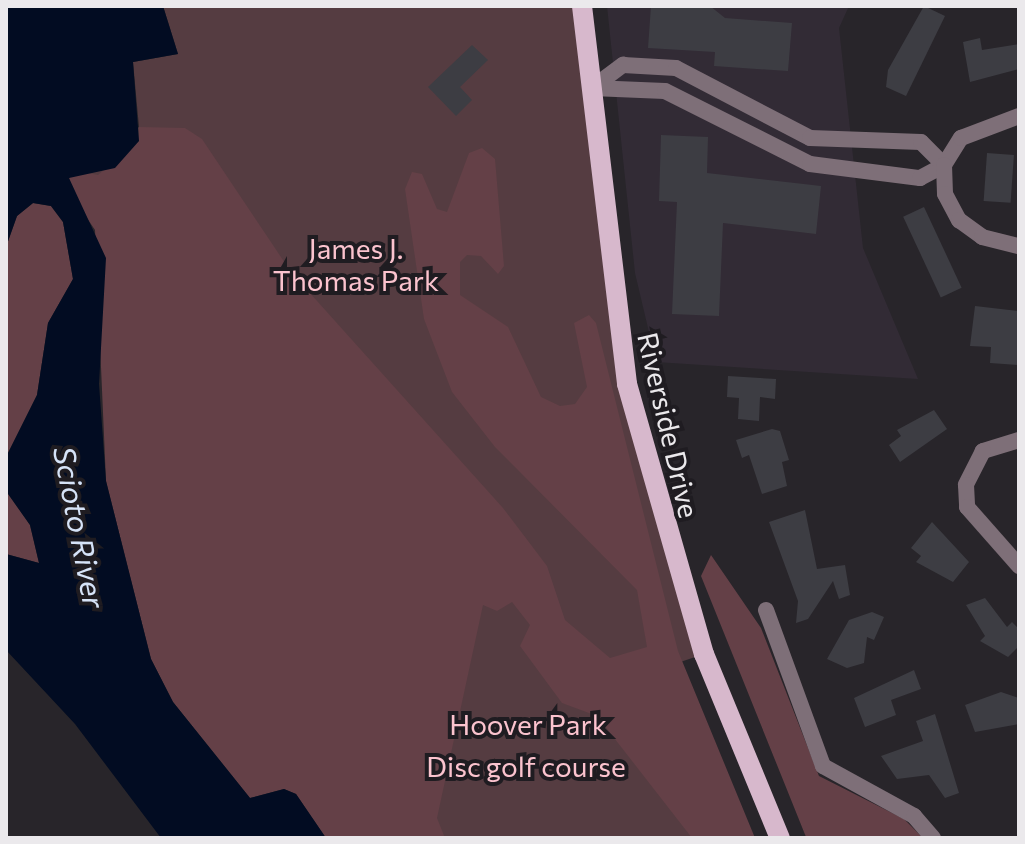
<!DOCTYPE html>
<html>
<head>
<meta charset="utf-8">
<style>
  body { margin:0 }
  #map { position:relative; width:1025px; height:844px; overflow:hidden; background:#28252a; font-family:Commissioner,sans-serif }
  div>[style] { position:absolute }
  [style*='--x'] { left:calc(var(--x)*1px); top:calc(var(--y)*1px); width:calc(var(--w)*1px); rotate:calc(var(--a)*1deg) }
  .built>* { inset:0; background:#322b35 }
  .green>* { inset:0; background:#553c41 }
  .forest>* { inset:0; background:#644047 }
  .water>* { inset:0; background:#020c22 }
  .building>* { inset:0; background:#3d3d43; transform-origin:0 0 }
  .minor>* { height:16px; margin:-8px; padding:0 8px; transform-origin:8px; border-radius:8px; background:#7e6f78 }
  .primary>* { height:20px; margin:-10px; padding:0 10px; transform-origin:10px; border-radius:10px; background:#d7b8cc }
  span { translate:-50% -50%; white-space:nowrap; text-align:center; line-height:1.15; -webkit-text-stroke:8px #1f1c21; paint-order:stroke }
  .park-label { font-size:28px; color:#fbc3ce }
  .street-label { font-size:28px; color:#ebe9ec }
  .water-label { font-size:30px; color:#d6e3f8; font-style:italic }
  .frame { position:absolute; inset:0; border:8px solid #ebe9ec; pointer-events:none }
</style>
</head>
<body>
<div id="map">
  <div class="built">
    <div style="clip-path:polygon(607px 6px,849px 6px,839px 28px,863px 248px,918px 379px,656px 362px,635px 273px)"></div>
  </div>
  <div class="green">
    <div style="clip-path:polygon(163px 6px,582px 6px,614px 308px,704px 654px,642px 675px,752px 838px,326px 838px,78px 171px,139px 127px,133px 62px,178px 54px)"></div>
  </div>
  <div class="forest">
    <div style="clip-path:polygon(139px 127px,185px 128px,202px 139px,291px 272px,503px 508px,547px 566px,565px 620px,610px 658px,647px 647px,637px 590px,495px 447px,452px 392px,424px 319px,405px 189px,412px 172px,422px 174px,437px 209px,447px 212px,469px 153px,482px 148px,495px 159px,504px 266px,498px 274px,481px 256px,467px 255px,460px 262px,460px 295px,508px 327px,541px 397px,560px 406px,575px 404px,587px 387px,574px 323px,589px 315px,596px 323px,678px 651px,755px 838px,692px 838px,597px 716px,562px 703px,520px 646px,530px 625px,512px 602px,497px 611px,483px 605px,437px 818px,445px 838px,326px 838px,296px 794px,284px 789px,250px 798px,173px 702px,151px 659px,106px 481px,95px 230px,72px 196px,69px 178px,78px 171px,98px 175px,139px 141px)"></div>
    <div style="clip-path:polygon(33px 203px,51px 206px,63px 222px,73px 279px,48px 323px,37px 395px,6px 457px,6px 247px,17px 216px)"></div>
    <div style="clip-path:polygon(6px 491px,30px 525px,39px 563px,6px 554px)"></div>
    <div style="clip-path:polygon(711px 555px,761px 628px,819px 776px,904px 819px,923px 838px,806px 837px,701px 576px)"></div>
  </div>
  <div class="water">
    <div style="clip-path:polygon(6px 6px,163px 6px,178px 54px,133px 62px,139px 141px,115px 168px,69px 178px,106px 258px,99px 384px,106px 481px,151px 659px,173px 702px,250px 798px,284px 789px,296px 794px,326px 838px,161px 838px,75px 724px,6px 650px,6px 554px,39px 563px,30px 525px,6px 491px,6px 457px,37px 395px,48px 323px,73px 279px,63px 222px,51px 206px,33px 203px,17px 216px,6px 247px)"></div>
  </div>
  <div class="building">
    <div style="clip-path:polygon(651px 6px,710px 6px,725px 18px,792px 23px,788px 71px,714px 66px,715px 52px,648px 48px)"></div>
    <div style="clip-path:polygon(924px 6px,945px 16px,906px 96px,886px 87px,888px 70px)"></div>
    <div style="clip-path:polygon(980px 38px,982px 50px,1019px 44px,1019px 69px,970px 82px,963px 42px)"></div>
    <div style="clip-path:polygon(472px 45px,488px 60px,460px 87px,472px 100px,456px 116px,428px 87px)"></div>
    <div style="clip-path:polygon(661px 135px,708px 137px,707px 173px,821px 186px,816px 234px,723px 223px,719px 316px,672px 314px,677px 202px,659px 201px)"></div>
    <div style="left:987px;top:153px;width:27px;height:48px;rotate:4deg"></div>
    <div style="left:924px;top:207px;width:89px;height:23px;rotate:65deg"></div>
    <div style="clip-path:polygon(975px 306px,1019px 311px,1019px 365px,990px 363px,991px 347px,970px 346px)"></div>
    <div style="clip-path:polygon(728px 376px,776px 379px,775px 399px,760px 397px,759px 421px,738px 419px,739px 398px,727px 397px)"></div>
    <div style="clip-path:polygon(934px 410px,947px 429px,900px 462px,889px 445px,901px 436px,897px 430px)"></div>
    <div style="clip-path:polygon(772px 429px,780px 431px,789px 460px,782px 462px,787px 486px,762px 494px,749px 455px,742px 458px,736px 440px)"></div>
    <div style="clip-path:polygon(805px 510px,817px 569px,845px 565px,850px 595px,839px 599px,833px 581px,808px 619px,796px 623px,798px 601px,769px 522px)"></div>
    <div style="clip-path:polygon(932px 522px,969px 562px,953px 582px,916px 562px,921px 556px,911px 548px)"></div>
    <div style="clip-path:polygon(985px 598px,1007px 627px,1012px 622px,1019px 629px,1019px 646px,1008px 657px,980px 641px,985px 636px,966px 605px)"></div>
    <div style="clip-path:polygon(872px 612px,884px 617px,874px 640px,867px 637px,864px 663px,847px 668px,827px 659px,849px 620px)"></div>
    <div style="clip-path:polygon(914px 670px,921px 689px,891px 700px,896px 715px,865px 727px,854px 698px)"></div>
    <div style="clip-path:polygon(1001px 692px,1019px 698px,1019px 724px,975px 732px,965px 705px)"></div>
    <div style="clip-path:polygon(935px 714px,959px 793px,945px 798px,929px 775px,897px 779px,881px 756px,923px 741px,916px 721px)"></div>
  </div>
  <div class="minor">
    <div style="--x:592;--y:88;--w:73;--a:2.4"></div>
    <div style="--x:665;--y:91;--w:162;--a:26.7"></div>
    <div style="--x:810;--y:164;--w:111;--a:7.3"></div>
    <div style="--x:920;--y:178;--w:27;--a:-28"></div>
    <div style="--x:944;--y:165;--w:32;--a:-58"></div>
    <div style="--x:961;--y:138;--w:62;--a:-20.8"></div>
    <div style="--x:592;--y:88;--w:39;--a:-37"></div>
    <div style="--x:623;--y:65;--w:53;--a:3.2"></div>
    <div style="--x:676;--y:68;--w:151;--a:27.6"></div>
    <div style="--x:810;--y:138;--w:111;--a:2.1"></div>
    <div style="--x:921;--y:142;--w:33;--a:45"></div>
    <div style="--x:944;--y:165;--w:29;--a:88"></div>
    <div style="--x:945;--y:194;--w:30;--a:62"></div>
    <div style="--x:959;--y:220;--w:29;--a:36"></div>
    <div style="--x:982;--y:237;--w:38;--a:14"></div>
    <div style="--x:1019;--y:440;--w:38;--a:163"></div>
    <div style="--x:983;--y:451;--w:38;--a:117"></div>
    <div style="--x:966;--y:485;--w:22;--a:87"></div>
    <div style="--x:967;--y:507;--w:79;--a:48.6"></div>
    <div style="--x:766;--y:610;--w:166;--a:69.9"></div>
    <div style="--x:823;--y:766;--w:104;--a:28.8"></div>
    <div style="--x:914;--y:816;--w:29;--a:49"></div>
  </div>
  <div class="primary">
    <div style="--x:582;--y:6;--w:381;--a:83.2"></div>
    <div style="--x:627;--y:384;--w:281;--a:74.1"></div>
    <div style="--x:704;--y:654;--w:199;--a:67.6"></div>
  </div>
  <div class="park-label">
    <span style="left:356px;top:264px">James J.<br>Thomas Park</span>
    <span style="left:528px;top:724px">Hoover Park</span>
    <span style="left:526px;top:766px">Disc golf course</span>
  </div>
  <div class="street-label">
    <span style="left:669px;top:425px;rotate:77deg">Riverside Drive</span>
  </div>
  <div class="water-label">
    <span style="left:80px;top:527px;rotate:79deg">Scioto River</span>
  </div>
  <div class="frame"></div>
</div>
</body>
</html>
